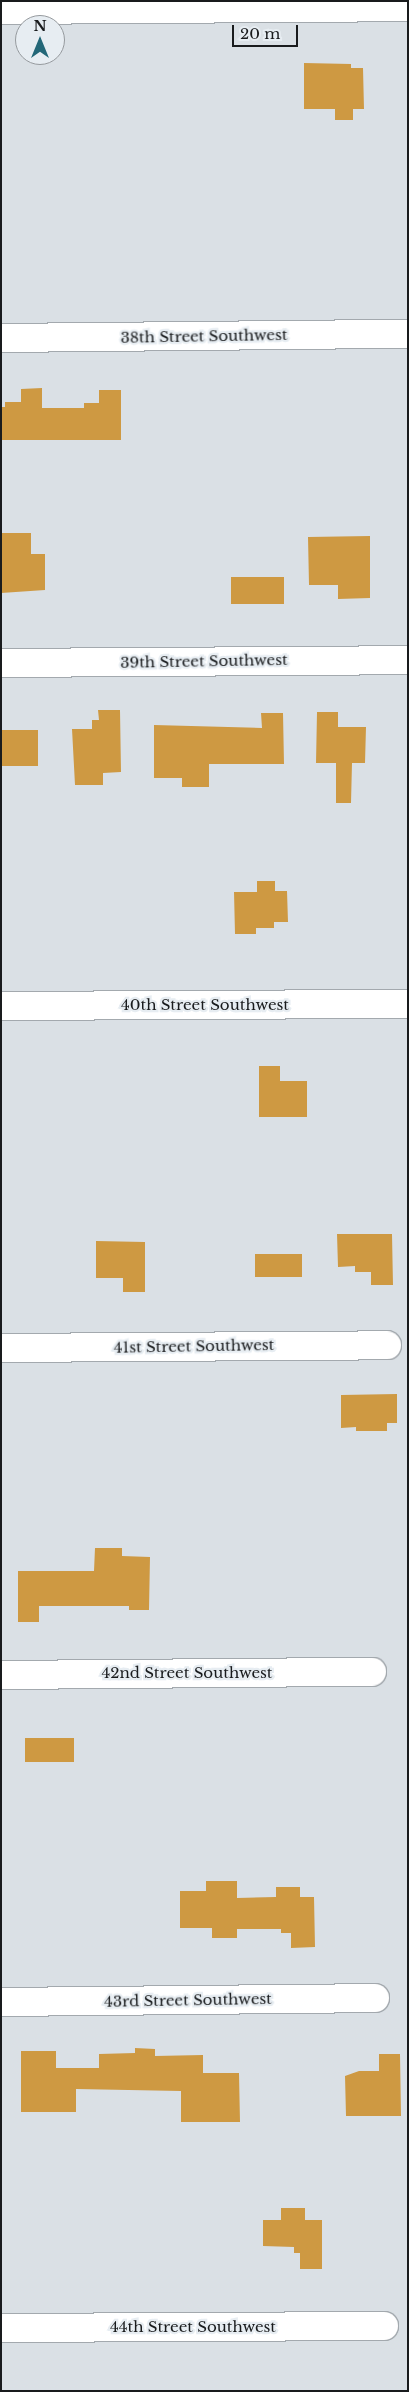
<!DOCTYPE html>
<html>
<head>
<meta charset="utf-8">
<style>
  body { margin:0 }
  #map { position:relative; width:409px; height:2392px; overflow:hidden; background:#dae0e5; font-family:"Libre Baskerville",serif }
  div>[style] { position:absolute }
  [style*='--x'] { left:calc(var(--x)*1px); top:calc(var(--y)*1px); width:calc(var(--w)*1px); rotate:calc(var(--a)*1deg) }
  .building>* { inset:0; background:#ce9942; transform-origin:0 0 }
  .roads { filter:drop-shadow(1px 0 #a3a9ae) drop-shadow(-1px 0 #a3a9ae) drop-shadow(0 1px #a3a9ae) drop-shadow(0 -1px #a3a9ae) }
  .minor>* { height:28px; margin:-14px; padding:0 14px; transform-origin:14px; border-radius:14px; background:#fff }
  span { translate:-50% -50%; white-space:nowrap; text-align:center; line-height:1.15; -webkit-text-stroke:4.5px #e7edf2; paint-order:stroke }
  .street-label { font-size:15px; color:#191b1d }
  .frame { position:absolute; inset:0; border:2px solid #191b1d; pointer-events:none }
  .north { position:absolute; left:15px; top:15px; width:50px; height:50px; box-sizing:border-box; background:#e7edf2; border:1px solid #95999d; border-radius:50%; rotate:0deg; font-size:14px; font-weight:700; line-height:20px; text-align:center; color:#191b1d }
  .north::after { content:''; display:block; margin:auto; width:18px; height:22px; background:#236778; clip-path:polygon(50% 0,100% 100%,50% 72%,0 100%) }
  .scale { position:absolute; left:232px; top:25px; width:66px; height:22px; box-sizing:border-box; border:2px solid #191b1d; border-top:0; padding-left:6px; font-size:15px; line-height:18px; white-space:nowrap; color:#191b1d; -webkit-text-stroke:4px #e7edf2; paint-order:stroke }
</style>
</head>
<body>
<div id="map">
  <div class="building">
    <div style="clip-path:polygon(304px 63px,351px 64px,351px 68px,363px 68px,364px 109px,353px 109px,353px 120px,335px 120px,335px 109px,304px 109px)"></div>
    <div style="clip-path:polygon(42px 388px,42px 408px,84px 408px,84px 403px,99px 403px,99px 390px,121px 390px,121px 440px,1px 440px,1px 407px,5px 407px,5px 402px,21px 402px,21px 389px)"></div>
    <div style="clip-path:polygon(1px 533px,31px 533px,31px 554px,45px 554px,45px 590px,1px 593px)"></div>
    <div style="clip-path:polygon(370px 536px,370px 598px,338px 599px,338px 585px,309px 585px,308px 537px)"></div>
    <div style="left:231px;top:577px;width:53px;height:27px"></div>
    <div style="clip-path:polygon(98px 710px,120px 710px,121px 772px,103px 773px,103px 785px,75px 785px,72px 729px,92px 729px,92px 720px,99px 720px)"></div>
    <div style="clip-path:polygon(317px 712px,338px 712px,338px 727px,366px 727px,365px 763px,352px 763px,351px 803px,336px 803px,336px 763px,316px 763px)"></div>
    <div style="clip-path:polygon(261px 713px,283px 713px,284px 764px,209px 764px,209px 787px,182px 787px,182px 778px,154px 778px,154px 725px,262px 728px)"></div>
    <div style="left:1px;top:730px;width:37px;height:36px"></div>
    <div style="clip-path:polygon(257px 881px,275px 881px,275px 891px,287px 891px,288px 922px,274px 922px,274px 928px,256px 928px,256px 934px,235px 934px,234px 892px,257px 892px)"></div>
    <div style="clip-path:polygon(259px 1066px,280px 1066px,280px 1081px,307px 1081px,307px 1117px,259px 1117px)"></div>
    <div style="clip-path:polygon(337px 1234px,392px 1234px,393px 1285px,371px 1285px,371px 1272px,355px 1272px,355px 1266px,338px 1267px)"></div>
    <div style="clip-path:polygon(96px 1241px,145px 1242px,145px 1292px,123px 1292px,123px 1278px,96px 1278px)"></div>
    <div style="left:255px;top:1254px;width:47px;height:23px"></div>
    <div style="clip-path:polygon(397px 1394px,397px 1423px,387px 1423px,387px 1431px,356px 1431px,356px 1427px,341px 1428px,341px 1395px)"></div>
    <div style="clip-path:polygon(95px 1548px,122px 1548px,122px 1556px,150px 1557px,149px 1610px,129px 1610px,129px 1606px,39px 1606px,39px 1622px,18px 1622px,18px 1571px,94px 1571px)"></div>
    <div style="left:25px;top:1738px;width:49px;height:24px"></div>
    <div style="clip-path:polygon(206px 1881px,237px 1881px,237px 1898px,276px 1897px,276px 1887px,300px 1887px,300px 1897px,314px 1897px,315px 1947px,291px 1948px,291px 1933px,281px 1933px,281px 1929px,237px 1929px,237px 1938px,212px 1938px,212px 1928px,180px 1928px,180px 1891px,206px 1891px)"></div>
    <div style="clip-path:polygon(135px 2048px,155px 2049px,155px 2056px,203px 2055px,203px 2073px,239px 2073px,240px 2122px,181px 2122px,181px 2091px,76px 2089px,76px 2112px,21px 2112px,21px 2051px,56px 2051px,56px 2068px,99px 2068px,99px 2054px,135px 2053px)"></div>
    <div style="clip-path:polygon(379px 2054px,400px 2054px,401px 2116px,346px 2116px,345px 2076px,359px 2071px,379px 2071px)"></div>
    <div style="clip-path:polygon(281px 2208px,305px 2208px,305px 2220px,322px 2220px,322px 2269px,300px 2269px,300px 2253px,294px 2253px,294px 2247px,263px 2246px,263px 2220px,281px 2220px)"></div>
  </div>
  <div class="roads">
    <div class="minor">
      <div style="--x:1;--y:10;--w:407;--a:-0.4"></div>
      <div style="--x:1;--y:338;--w:407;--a:-0.6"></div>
      <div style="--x:1;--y:663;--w:407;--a:-0.4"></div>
      <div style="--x:1;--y:1006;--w:407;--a:-0.3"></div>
      <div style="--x:1;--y:1348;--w:386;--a:-0.4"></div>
      <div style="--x:1;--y:1675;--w:371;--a:-0.5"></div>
      <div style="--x:1;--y:2002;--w:374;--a:-0.6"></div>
      <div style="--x:1;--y:2328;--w:383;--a:-0.3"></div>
    </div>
  </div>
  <div class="street-label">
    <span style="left:204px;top:336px;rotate:-1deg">38th Street Southwest</span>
    <span style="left:204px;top:661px;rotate:-1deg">39th Street Southwest</span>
    <span style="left:205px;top:1005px">40th Street Southwest</span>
    <span style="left:194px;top:1346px;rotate:-1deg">41st Street Southwest</span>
    <span style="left:187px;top:1673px">42nd Street Southwest</span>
    <span style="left:188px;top:2000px;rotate:-1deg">43rd Street Southwest</span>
    <span style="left:193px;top:2327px">44th Street Southwest</span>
  </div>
  <div class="frame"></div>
  <div class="north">N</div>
  <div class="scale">20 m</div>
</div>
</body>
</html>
